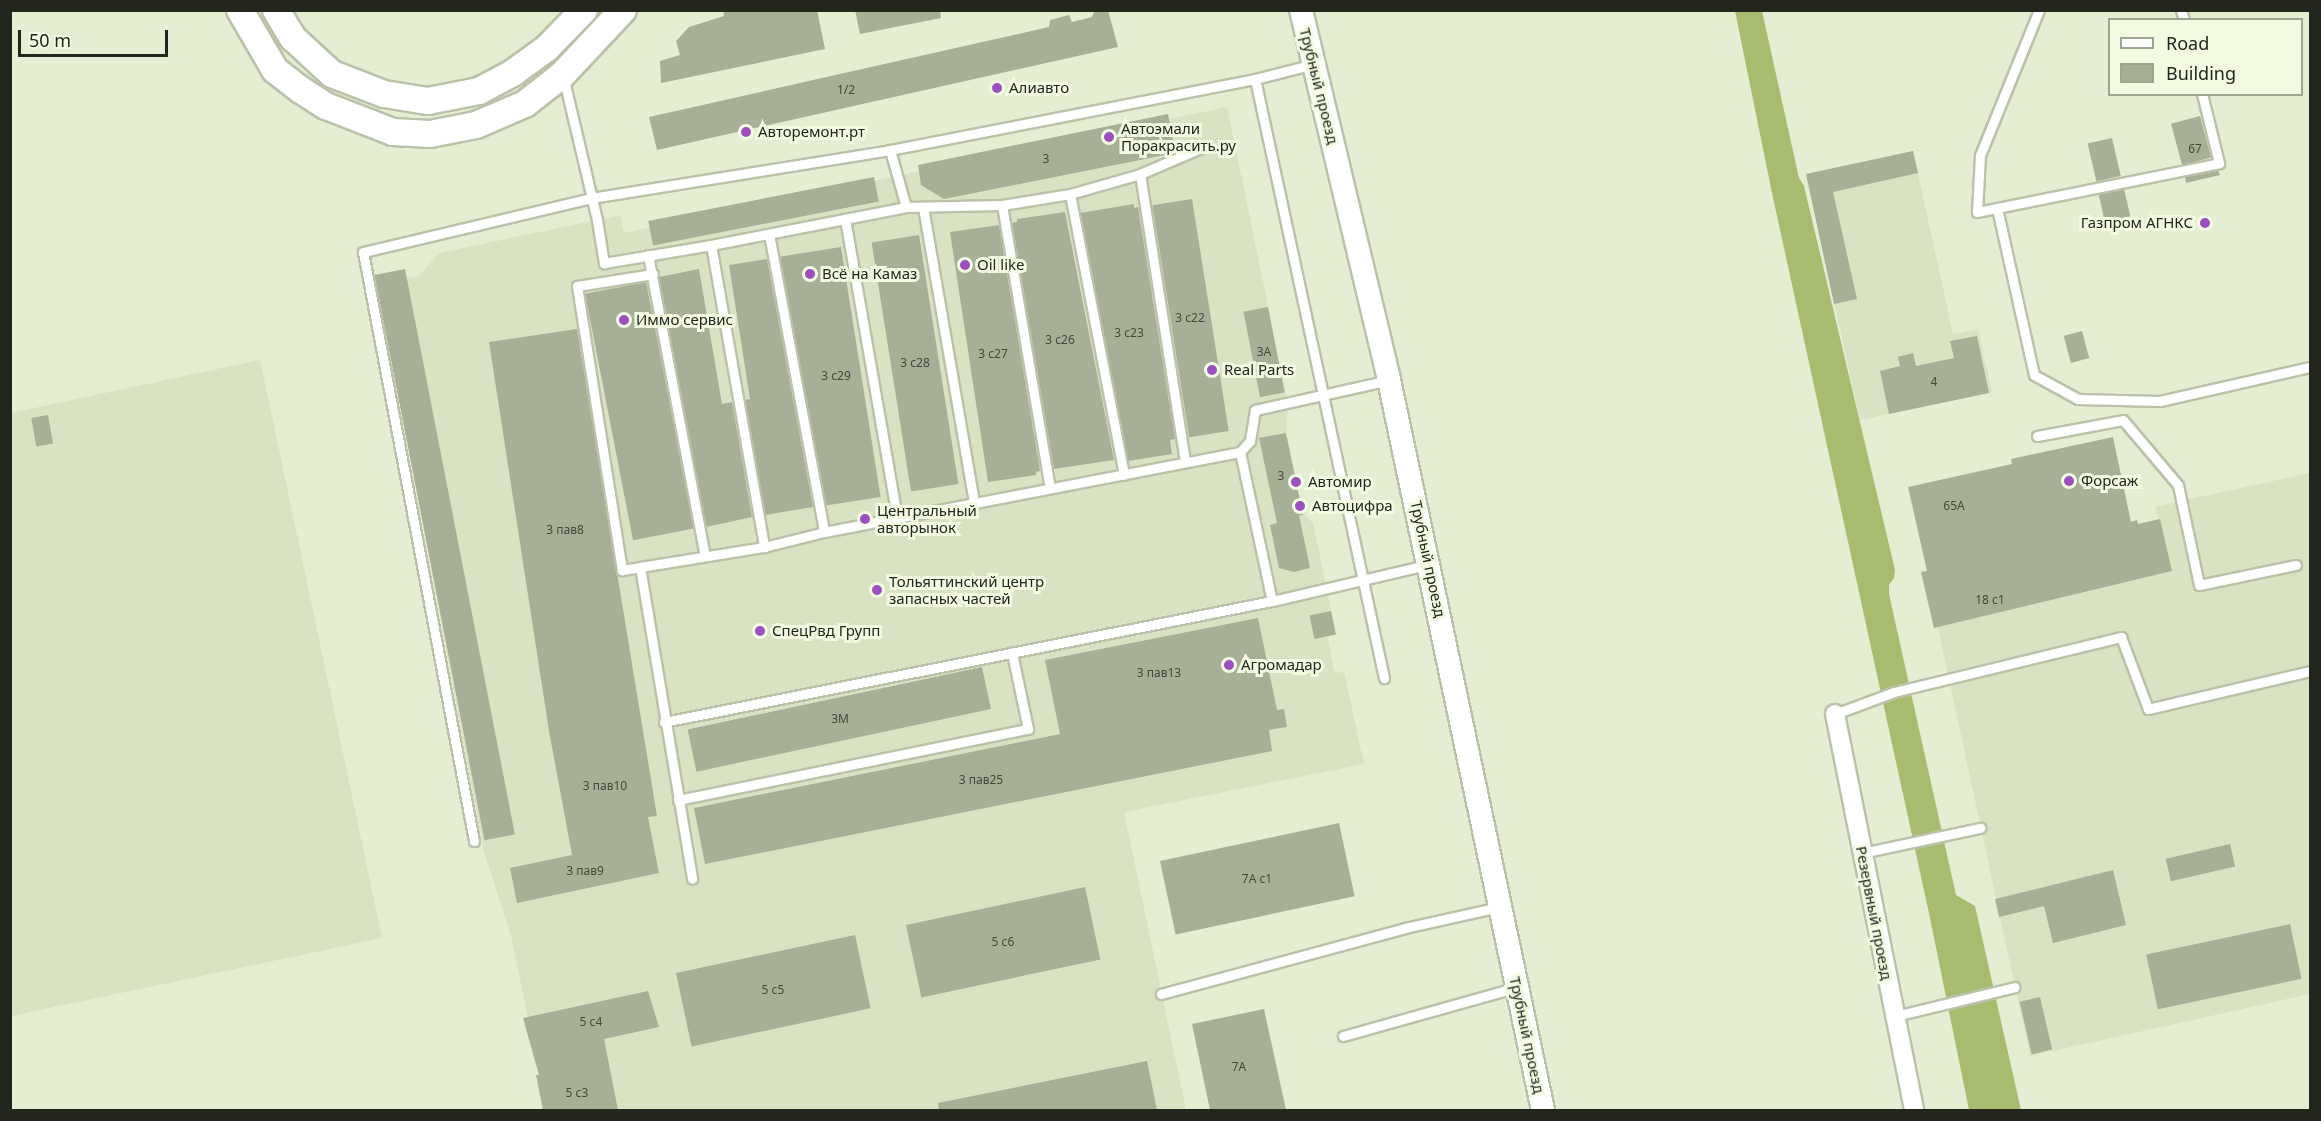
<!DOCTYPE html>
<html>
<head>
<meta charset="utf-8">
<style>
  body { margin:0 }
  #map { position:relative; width:2321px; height:1121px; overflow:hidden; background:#e5edd3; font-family:"Noto Sans",sans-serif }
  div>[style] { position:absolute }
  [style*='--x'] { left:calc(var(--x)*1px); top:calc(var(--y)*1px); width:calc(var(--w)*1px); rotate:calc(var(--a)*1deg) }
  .built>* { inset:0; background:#d9e2c2 }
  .forest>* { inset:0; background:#a8bc70 }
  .building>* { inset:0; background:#a8af97; transform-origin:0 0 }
  .roads { filter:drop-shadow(2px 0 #bac2a9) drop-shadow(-2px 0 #bac2a9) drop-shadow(0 2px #bac2a9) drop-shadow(0 -2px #bac2a9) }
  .service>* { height:9px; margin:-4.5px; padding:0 4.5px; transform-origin:4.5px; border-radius:4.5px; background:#fff }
  .minor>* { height:18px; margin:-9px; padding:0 9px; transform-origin:9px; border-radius:9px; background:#fff }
  .tertiary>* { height:22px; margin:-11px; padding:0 11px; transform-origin:11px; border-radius:11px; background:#fff }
  .secondary>* { height:26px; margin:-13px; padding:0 13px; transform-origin:13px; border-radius:13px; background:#fff }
  .dots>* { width:16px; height:16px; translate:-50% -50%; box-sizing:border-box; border:3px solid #f2fae1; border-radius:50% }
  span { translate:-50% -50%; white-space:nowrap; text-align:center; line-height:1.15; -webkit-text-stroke:6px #f2fae1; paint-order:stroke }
  .number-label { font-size:12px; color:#44483c }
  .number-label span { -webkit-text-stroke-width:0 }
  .street-label { font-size:15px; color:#23261d }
  .poi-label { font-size:15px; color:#23261d }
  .left { translate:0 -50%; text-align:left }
  .right { translate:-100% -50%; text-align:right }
  .frame { position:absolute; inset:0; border:12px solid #23261d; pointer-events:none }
  .legend { position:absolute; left:2108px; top:18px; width:195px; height:78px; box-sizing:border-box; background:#f2fae1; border:2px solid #9fa593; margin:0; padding:8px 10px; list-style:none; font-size:18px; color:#23261d }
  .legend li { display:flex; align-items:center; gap:12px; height:30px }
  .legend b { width:30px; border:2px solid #9fa593 }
  .scale { position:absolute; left:18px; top:30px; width:150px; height:27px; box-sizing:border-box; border:3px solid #23261d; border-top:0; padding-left:8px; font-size:18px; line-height:21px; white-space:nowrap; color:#23261d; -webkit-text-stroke:4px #f2fae1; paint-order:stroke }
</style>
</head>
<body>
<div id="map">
  <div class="built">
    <div style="clip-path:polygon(1227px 107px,1288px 403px,1286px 433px,1303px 514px,1313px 523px,1336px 634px,1327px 636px,1335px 673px,1344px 672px,1364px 764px,1124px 812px,1186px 1110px,547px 1110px,511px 935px,484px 852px,378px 284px,419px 276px,439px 253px,597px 220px,620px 215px,624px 233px)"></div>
    <div style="clip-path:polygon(1913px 151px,1953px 334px,1978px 329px,1992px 392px,1860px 420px,1806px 174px)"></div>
    <div style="clip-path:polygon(260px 360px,382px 938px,11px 1016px,11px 413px)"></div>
    <div style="clip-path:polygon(2310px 473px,2310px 994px,2030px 1056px,1938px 628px,1934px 628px,1921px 572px,2137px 520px,2138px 524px,2159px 519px,2155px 507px)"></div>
  </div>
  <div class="forest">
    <div style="clip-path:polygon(1735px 11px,1762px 11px,1799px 178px,1804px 186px,1895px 570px,1894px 578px,1889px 585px,1889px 594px,1956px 895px,1975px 906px,2021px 1110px,1969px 1110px,1930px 918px,1772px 193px)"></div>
  </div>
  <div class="building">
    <div style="clip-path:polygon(723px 10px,817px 10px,825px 49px,661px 83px,660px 61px,680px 55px,676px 41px,689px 27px,724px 16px)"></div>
    <div style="clip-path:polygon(855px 10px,940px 10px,941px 18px,860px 34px)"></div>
    <div style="clip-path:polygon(1095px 10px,1108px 10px,1118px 47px,657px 150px,649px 117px,1049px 27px,1050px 20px,1069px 15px,1072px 22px,1092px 17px)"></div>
    <div style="clip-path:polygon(1168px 114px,1175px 152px,1170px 154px,944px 199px,921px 185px,918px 165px)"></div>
    <div style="left:2200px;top:116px;width:43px;height:30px;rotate:75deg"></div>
    <div style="left:2112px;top:138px;width:39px;height:25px;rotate:77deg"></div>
    <div style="clip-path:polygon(1913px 151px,1918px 173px,1833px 192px,1857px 299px,1834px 304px,1806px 174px)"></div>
    <div style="clip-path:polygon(2218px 170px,2220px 175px,2186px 183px,2185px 177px)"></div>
    <div style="left:874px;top:177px;width:25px;height:230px;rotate:79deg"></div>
    <div style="left:2124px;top:189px;width:28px;height:26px;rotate:77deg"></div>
    <div style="left:1192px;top:199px;width:235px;height:40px;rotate:81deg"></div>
    <div style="clip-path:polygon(1134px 204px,1134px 208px,1138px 207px,1175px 439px,1170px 440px,1172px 454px,1128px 461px,1080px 213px)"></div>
    <div style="clip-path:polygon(1065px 212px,1114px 460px,1054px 469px,1012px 223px,1017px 222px,1017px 219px)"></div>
    <div style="clip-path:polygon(999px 225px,1040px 471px,1036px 472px,1036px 475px,988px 482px,950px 232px)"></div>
    <div style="left:919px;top:235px;width:252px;height:48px;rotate:81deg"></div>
    <div style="left:841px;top:247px;width:253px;height:62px;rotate:81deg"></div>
    <div style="clip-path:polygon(767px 259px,813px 507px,765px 515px,745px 400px,750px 399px,729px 265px)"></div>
    <div style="left:405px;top:269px;width:576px;height:31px;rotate:79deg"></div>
    <div style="clip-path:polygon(699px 269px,722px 404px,732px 402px,752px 517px,706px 527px,659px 277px)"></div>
    <div style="left:646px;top:282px;width:251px;height:62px;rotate:79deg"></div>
    <div style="left:1268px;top:307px;width:87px;height:25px;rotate:79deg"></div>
    <div style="clip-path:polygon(577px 329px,657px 816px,648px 817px,659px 873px,517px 903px,510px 868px,572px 855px,549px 731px,489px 342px)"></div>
    <div style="left:2082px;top:331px;width:28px;height:19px;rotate:75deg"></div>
    <div style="clip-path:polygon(1977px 336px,1989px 393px,1889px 414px,1880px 371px,1900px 366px,1898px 357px,1913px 353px,1916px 366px,1954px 358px,1950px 341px)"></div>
    <div style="left:48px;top:415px;width:29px;height:17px;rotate:80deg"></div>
    <div style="clip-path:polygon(1286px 433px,1303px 515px,1299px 515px,1310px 568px,1294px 572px,1279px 568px,1270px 525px,1277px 523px,1259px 438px)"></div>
    <div style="clip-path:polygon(2113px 437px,2131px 522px,2137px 520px,2138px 524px,2160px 519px,2172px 571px,1934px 628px,1921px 572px,1927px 571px,1908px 487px,2012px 464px,2011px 459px)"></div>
    <div style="left:1331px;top:611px;width:24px;height:22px;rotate:78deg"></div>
    <div style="clip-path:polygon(1258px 618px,1277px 710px,1284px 709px,1287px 727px,1269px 730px,1272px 751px,705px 864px,694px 808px,1060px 734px,1045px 660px)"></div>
    <div style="left:982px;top:667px;width:43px;height:301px;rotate:78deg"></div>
    <div style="left:1339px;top:823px;width:75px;height:183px;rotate:78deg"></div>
    <div style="left:2230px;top:844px;width:23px;height:66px;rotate:77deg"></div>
    <div style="clip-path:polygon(2113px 870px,2126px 925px,2053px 943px,2044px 906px,1999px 917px,1995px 899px)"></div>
    <div style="left:1085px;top:887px;width:74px;height:183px;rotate:78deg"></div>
    <div style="left:2290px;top:924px;width:56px;height:147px;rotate:78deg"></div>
    <div style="left:855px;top:935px;width:75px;height:183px;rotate:78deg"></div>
    <div style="clip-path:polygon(648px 991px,659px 1027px,604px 1039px,618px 1110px,543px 1110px,536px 1075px,539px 1075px,523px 1018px)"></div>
    <div style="left:2040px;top:997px;width:54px;height:21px;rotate:77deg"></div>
    <div style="clip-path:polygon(1264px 1009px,1286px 1110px,1210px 1110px,1192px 1024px)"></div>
    <div style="clip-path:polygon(1147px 1061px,1157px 1110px,939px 1110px,938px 1103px)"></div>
  </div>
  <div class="roads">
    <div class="service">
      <div style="--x:2039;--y:10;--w:157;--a:112.1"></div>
      <div style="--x:1980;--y:155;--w:57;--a:93"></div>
      <div style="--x:1977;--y:212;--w:247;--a:-11.4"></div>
      <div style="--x:2219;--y:163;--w:71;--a:-103.8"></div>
      <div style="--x:2181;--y:10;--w:10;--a:73"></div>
      <div style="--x:563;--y:76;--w:148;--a:76.7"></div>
      <div style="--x:597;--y:220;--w:44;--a:80.8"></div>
      <div style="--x:604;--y:263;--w:109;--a:-9.5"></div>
      <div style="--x:711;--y:245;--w:199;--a:-11"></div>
      <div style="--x:906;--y:207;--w:96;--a:-1.2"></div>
      <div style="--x:1002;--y:205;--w:69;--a:-9.2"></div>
      <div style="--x:1070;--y:194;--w:73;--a:-15.9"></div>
      <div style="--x:1140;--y:174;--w:69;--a:-23.2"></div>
      <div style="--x:1255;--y:79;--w:61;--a:-14.3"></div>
      <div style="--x:890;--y:150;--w:59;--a:74.3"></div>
      <div style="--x:1140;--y:174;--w:291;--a:81.1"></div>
      <div style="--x:1070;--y:194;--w:286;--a:79.1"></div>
      <div style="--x:1002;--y:205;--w:287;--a:80.4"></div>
      <div style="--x:923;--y:207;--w:300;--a:80.2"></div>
      <div style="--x:1997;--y:208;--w:171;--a:77.5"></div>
      <div style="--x:2034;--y:375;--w:50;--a:28.6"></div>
      <div style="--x:2078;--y:399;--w:82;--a:1.4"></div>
      <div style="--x:2160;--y:401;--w:154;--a:-12.8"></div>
      <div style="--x:845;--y:219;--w:303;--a:80.1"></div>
      <div style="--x:769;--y:234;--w:303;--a:79.5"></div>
      <div style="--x:711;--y:245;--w:307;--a:80"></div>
      <div style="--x:648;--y:255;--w:306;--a:79.3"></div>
      <div style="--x:653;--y:274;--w:77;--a:171"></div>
      <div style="--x:577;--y:286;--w:288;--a:81"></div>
      <div style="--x:622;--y:570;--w:18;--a:-9"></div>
      <div style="--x:640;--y:567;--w:316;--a:80.5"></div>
      <div style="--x:2037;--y:436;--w:87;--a:-10.5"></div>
      <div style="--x:2123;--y:420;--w:85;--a:49.8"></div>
      <div style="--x:2178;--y:485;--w:102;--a:78.1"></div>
      <div style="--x:2199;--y:585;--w:99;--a:-11.7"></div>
      <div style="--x:1240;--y:452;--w:152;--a:77.9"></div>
      <div style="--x:640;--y:567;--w:126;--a:-9.2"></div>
      <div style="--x:764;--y:547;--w:62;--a:-14"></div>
      <div style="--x:824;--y:532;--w:424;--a:-10.9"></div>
      <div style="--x:1240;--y:452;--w:15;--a:-48"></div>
      <div style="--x:1250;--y:441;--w:31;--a:-81"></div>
      <div style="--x:1255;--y:410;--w:137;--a:-12.6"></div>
      <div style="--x:1835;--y:714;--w:63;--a:-20.4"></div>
      <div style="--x:1894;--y:692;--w:234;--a:-13.6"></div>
      <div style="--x:2121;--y:637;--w:77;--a:69.4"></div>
      <div style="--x:2148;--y:709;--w:166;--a:-13.2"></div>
      <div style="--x:664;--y:722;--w:620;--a:-11.26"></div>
      <div style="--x:1272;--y:601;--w:159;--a:-13.1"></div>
      <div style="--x:678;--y:800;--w:357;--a:-11.5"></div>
      <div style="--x:1028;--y:729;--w:78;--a:-101.9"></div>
      <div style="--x:474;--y:841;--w:599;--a:-100.67"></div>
      <div style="--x:363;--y:252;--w:234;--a:-13.3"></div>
      <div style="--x:591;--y:198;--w:303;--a:-9.1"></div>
      <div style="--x:890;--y:150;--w:372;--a:-11"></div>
      <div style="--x:1255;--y:79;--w:613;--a:77.85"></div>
      <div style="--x:1862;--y:853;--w:121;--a:-12"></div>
      <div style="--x:1161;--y:994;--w:253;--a:-15.1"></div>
      <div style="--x:1405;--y:928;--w:96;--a:-12.6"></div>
      <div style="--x:1895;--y:1016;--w:123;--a:-13.6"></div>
      <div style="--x:1343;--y:1036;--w:181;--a:-15.7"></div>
    </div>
    <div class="minor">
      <div style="--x:1835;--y:714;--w:404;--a:78.7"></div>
    </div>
    <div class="tertiary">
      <div style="--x:1301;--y:10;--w:380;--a:76.6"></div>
      <div style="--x:1389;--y:380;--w:746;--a:78.09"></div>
    </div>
    <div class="secondary">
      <div style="--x:240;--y:10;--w:69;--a:59.7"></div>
      <div style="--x:275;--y:70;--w:33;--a:38"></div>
      <div style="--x:301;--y:90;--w:30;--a:33"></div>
      <div style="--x:326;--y:106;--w:72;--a:21.2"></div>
      <div style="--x:393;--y:132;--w:37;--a:3"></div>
      <div style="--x:430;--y:134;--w:47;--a:-11.1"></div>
      <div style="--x:476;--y:125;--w:53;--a:-23.2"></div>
      <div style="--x:525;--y:104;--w:47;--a:-38.1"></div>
      <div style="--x:562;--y:75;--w:89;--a:-46.8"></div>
      <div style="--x:276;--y:10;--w:33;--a:59"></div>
      <div style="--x:293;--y:38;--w:53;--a:42.7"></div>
      <div style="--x:332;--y:74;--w:56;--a:21"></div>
      <div style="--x:384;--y:94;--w:45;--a:9"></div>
      <div style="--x:428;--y:101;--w:52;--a:-11.1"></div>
      <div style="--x:479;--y:91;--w:40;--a:-28"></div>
      <div style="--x:514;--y:72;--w:41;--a:-36"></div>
      <div style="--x:547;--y:48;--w:53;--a:-45.8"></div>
    </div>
  </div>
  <div class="dots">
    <div style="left:997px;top:88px;background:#9c4fc0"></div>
    <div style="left:746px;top:132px;background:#9c4fc0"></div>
    <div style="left:1109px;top:137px;background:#9c4fc0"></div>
    <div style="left:2205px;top:223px;background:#9c4fc0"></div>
    <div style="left:965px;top:265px;background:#9c4fc0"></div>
    <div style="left:810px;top:274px;background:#9c4fc0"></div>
    <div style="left:624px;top:320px;background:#9c4fc0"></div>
    <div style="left:1212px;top:370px;background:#9c4fc0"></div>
    <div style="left:2069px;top:481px;background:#9c4fc0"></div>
    <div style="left:1296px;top:482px;background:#9c4fc0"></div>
    <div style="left:1300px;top:506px;background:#9c4fc0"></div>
    <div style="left:865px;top:519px;background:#9c4fc0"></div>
    <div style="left:877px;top:590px;background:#9c4fc0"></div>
    <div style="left:760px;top:631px;background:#9c4fc0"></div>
    <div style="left:1229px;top:665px;background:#9c4fc0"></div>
  </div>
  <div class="number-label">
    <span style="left:846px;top:90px">1/2</span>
    <span style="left:2195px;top:149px">67</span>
    <span style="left:1046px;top:159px">3</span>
    <span style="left:1190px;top:318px">3 с22</span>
    <span style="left:1129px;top:333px">3 с23</span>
    <span style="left:1060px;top:340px">3 с26</span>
    <span style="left:1264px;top:352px">3А</span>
    <span style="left:993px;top:354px">3 с27</span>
    <span style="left:915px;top:363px">3 с28</span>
    <span style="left:836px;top:376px">3 с29</span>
    <span style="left:1934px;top:382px">4</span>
    <span style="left:1281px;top:476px">3</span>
    <span style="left:1954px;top:506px">65А</span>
    <span style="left:565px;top:530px">3 пав8</span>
    <span style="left:1990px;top:600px">18 с1</span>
    <span style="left:1159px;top:673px">3 пав13</span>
    <span style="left:840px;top:719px">3М</span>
    <span style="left:981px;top:780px">3 пав25</span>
    <span style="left:605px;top:786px">3 пав10</span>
    <span style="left:585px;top:871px">3 пав9</span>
    <span style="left:1257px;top:879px">7А с1</span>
    <span style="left:1003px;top:942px">5 с6</span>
    <span style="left:773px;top:990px">5 с5</span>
    <span style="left:591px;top:1022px">5 с4</span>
    <span style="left:1239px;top:1067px">7А</span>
    <span style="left:577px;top:1093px">5 с3</span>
  </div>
  <div class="street-label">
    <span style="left:1319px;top:86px;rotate:76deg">Трубный проезд</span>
    <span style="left:1428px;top:559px;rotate:78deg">Трубный проезд</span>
    <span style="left:1874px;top:913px;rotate:79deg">Резервный проезд</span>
    <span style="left:1527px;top:1035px;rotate:78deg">Трубный проезд</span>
  </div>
  <div class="poi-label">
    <span class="left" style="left:1009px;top:88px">Алиавто</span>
    <span class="left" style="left:1121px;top:137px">Автоэмали<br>Поракрасить.ру</span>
    <span class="left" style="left:758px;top:132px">Авторемонт.рт</span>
    <span class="right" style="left:2193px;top:223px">Газпром АГНКС</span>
    <span class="left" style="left:977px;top:265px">Oil like</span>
    <span class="left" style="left:822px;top:274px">Всё на Камаз</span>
    <span class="left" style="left:636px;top:320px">Иммо сервис</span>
    <span class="left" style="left:1224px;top:370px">Real Parts</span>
    <span class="left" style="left:2081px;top:481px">Форсаж</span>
    <span class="left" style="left:1308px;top:482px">Автомир</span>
    <span class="left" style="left:1312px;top:506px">Автоцифра</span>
    <span class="left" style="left:877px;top:519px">Центральный<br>авторынок</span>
    <span class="left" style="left:889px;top:590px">Тольяттинский центр<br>запасных частей</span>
    <span class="left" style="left:772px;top:631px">СпецРвд Групп</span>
    <span class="left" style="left:1241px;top:665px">Агромадар</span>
  </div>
  <div class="frame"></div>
  <ul class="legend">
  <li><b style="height:8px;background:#fff"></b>Road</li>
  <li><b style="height:16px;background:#a8af97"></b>Building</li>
  </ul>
  <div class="scale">50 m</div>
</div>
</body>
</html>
